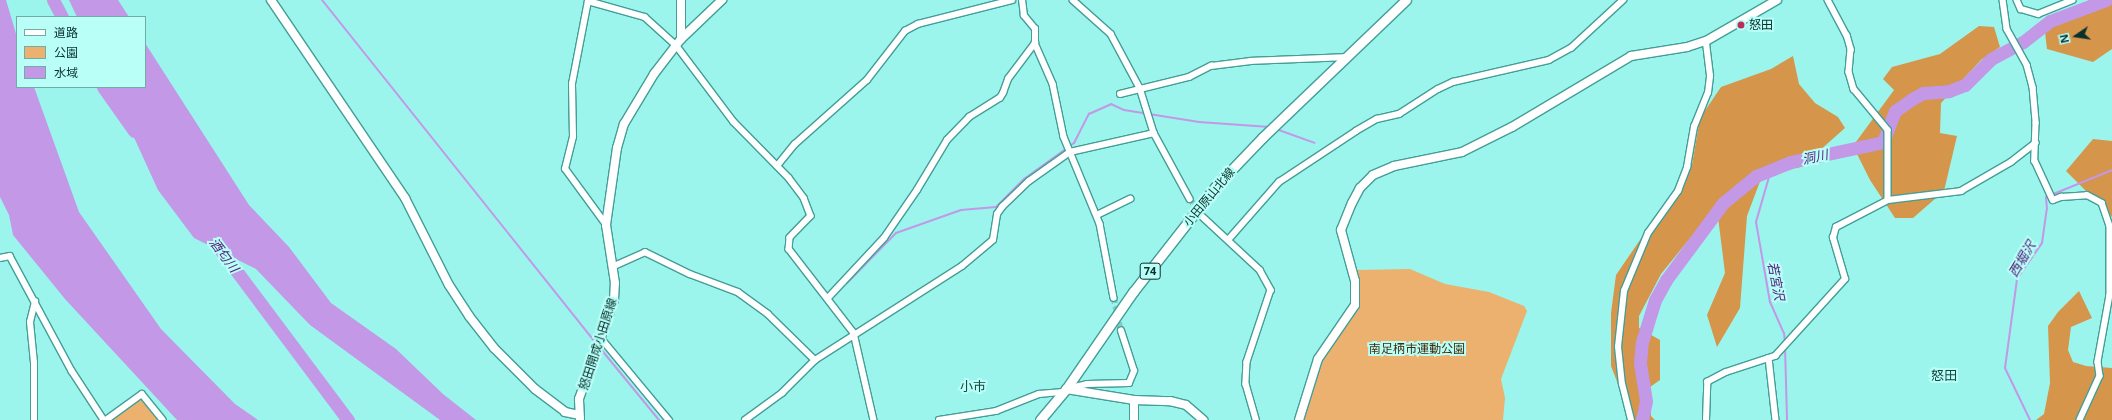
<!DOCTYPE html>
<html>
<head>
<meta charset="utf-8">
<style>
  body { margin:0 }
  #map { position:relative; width:2112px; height:420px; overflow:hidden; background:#9bf5ed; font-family:"Noto Sans","Noto Sans JP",sans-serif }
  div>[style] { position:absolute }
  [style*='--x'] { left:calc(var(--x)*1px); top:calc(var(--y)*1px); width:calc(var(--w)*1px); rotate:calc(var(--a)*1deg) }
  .green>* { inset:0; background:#ecb16f }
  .forest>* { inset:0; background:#d5954b }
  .water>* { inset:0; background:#c298e7 }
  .stream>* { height:2px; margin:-1px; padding:0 1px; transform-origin:1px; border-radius:1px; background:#c298e7 }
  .river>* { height:13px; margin:-6.5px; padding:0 6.5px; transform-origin:6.5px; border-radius:6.5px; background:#c298e7 }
  .street-tunnel>* { height:5.5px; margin-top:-2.75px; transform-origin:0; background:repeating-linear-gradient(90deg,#7ecec7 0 5.5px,transparent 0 8.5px) }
  .roads { filter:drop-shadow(1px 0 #439e97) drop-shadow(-1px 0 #439e97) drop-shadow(0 1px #439e97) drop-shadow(0 -1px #439e97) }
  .street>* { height:5.5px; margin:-2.75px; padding:0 2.75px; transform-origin:2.75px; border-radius:2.75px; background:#fff }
  .secondary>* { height:8px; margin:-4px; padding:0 4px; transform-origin:4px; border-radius:4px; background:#fff }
  .primary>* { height:9px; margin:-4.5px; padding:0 4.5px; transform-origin:4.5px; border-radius:4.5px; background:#fff }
  .dots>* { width:11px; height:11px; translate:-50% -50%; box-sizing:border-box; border:2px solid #b9fff8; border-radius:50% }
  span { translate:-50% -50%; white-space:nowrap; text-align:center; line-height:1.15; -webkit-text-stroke:4px #b9fff8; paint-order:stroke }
  .shield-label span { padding:1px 3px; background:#b9fff8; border:1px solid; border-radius:3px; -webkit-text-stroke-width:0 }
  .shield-label { font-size:11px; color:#08302d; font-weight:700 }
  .poi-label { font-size:12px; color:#08302d }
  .left { translate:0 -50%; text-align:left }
  .street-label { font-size:12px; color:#08302d }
  .park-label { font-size:12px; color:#442a09 }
  .water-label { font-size:13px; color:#541e79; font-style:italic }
  .neighbourhood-label { font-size:13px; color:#144541 }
  .legend { position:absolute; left:16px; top:16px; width:130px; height:72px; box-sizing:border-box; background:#b9fff8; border:1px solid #72aca7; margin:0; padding:5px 7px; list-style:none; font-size:12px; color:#08302d }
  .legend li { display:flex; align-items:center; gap:8px; height:20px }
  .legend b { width:20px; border:1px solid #72aca7 }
  .north { position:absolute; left:2056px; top:16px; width:40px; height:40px; -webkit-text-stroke:3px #b9fff8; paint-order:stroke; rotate:257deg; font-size:11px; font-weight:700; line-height:16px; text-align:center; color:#08302d }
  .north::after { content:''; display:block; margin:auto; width:14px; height:18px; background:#08302d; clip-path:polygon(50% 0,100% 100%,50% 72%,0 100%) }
</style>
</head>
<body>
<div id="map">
  <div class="green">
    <div style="clip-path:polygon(1410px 269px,1445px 284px,1489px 292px,1524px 306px,1527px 311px,1501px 379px,1505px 398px,1503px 420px,1302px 420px,1324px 354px,1359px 309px,1359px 278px,1355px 270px)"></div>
    <div style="clip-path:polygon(138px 399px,143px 399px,160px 420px,111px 420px)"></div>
  </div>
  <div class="forest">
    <div style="clip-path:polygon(2089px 0,2112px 0,2112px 49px,2093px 62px,2047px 49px,2045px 32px)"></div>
    <div style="clip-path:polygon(1979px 26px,1994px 27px,2000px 47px,1981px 60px,1941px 103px,1940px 133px,1957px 136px,1944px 191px,1913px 218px,1895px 218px,1870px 180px,1853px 146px,1894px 90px,1883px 79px,1892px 67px,1940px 54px)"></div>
    <div style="clip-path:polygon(1793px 56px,1799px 84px,1815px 103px,1838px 117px,1845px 128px,1801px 167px,1762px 176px,1747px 216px,1740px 308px,1717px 347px,1707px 315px,1725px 273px,1718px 217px,1700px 226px,1661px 274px,1639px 316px,1639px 328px,1660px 340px,1660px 380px,1650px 387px,1651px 416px,1655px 420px,1632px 420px,1611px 366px,1611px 313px,1616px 275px,1692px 164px,1700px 118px,1721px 87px,1771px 69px)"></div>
    <div style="clip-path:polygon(2093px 139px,2112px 141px,2112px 217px,2066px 171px)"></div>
    <div style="clip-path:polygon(2079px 291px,2092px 318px,2071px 327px,2068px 350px,2073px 362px,2086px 366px,2112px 368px,2112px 420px,2036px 420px,2044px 414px,2050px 383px,2048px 326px,2058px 312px)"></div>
  </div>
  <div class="water">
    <div style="clip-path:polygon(0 0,6px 0,17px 37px,17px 87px,34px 87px,79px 212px,161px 329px,235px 404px,258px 420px,177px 420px,65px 299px,13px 235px,9px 215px,0 197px)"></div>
    <div style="clip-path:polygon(69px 0,118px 0,129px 17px,77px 17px)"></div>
    <div style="clip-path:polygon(145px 43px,249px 205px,289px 247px,331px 303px,396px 349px,443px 394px,476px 420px,440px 420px,310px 325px,256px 269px,194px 238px,158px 190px,111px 87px,145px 87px)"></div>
  </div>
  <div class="stream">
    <div style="--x:322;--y:0;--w:439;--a:51.4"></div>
    <div style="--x:1276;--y:129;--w:41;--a:19.7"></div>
    <div style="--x:1771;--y:170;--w:54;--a:106.1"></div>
    <div style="--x:1756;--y:222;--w:81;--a:80.1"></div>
    <div style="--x:1770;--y:302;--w:34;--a:66"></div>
    <div style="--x:1784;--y:333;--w:10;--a:84"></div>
    <div style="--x:847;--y:283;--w:70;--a:-45.6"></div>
    <div style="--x:896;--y:233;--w:69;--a:-19.5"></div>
    <div style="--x:961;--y:210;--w:35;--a:-5"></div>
    <div style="--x:996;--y:207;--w:40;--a:-45"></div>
    <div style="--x:1024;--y:179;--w:62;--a:-35.8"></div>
    <div style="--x:1074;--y:143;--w:33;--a:-63"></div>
    <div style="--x:1089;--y:114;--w:24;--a:-24"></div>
    <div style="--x:1111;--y:104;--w:14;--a:25"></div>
    <div style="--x:1124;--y:110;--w:76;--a:9.1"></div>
    <div style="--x:1199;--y:122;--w:71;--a:4"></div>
    <div style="--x:1785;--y:347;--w:73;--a:88.4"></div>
    <div style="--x:600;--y:348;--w:93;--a:50.7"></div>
    <div style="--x:2030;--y:420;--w:58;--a:-115.7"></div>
    <div style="--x:2005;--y:368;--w:90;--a:-82.3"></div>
    <div style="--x:2017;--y:279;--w:44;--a:-55.2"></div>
    <div style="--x:2042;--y:243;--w:34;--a:-82"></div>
    <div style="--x:2047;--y:209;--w:12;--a:-95"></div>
    <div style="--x:2046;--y:197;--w:71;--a:-22.2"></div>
  </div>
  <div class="river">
    <div style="--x:53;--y:0;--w:19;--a:62"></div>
    <div style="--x:103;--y:87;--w:54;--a:54.8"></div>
    <div style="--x:211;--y:237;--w:229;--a:53.2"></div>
    <div style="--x:1642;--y:420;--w:19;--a:-78"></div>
    <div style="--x:1646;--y:401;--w:38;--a:-99"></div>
    <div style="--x:1640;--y:363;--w:21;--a:-85"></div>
    <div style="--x:1642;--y:342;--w:44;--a:-72.8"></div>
    <div style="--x:1655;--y:300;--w:23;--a:-61"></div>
    <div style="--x:1666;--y:280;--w:96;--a:-53.5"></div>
    <div style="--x:1723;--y:203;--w:43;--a:-39.3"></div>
    <div style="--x:1756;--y:176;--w:37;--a:-22"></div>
    <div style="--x:1790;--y:162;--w:95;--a:-12.1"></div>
    <div style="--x:1883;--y:142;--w:33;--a:-69"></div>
    <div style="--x:1895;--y:111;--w:21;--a:-35"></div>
    <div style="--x:1912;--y:99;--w:13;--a:-29"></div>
    <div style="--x:1923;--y:93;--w:26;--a:-4"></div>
    <div style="--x:1949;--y:91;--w:17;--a:-21"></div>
    <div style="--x:1965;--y:85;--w:37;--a:-45"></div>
    <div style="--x:1991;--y:59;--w:36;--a:-28"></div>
    <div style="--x:2023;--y:42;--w:34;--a:-38"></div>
    <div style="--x:2050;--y:21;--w:60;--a:-20.6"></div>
  </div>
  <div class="street-tunnel">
    <div style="--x:1190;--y:199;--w:22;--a:54"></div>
    <div style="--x:1114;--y:298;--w:34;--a:78"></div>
  </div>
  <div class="roads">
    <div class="street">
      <div style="--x:1073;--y:0;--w:51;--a:41.8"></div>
      <div style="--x:1111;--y:34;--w:61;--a:61.8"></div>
      <div style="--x:1140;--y:88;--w:47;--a:72.7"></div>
      <div style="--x:1154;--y:133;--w:75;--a:61.4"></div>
      <div style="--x:1828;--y:0;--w:40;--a:62"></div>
      <div style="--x:1847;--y:35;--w:15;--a:74"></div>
      <div style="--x:1851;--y:49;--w:23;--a:95"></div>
      <div style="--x:1849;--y:72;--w:18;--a:74"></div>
      <div style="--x:1854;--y:89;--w:53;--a:50.3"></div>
      <div style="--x:1888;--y:130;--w:70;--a:90"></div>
      <div style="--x:2003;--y:0;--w:29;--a:82"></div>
      <div style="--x:2007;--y:29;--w:41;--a:60.9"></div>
      <div style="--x:2027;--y:65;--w:23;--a:75"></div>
      <div style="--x:2033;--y:87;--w:36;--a:85"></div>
      <div style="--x:2036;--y:123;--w:38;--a:92"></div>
      <div style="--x:2035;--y:161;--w:43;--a:65.2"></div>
      <div style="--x:2053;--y:200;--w:9;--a:-21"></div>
      <div style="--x:2061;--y:197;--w:26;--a:-4"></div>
      <div style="--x:2087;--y:195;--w:17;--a:28"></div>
      <div style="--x:2102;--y:203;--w:24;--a:71"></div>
      <div style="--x:2110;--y:226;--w:69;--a:90"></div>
      <div style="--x:2110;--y:295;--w:68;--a:100.2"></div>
      <div style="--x:2098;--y:362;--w:14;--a:82"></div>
      <div style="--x:2100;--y:376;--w:48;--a:114.4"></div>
      <div style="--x:2017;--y:0;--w:10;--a:66"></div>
      <div style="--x:2021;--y:9;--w:18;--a:16"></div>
      <div style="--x:2038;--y:14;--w:37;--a:-22"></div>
      <div style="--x:1035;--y:43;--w:45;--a:66.3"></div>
      <div style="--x:1053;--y:84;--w:54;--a:78.3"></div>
      <div style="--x:1064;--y:137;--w:94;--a:67.5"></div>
      <div style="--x:1100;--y:224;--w:75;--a:79.3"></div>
      <div style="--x:1120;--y:94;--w:71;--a:-13.8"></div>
      <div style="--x:1189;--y:77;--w:25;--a:-27"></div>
      <div style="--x:1211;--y:66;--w:40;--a:-7.1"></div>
      <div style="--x:1251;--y:61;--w:95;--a:-2.4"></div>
      <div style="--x:777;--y:166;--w:28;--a:-51"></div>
      <div style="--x:795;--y:144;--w:96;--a:-41.6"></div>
      <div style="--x:867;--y:80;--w:62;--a:-52.2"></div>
      <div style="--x:905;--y:31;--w:15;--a:-28"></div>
      <div style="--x:918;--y:24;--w:97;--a:-14.3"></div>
      <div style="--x:1097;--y:215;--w:37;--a:-26"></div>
      <div style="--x:1203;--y:217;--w:78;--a:42.9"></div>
      <div style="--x:1260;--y:270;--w:23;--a:61"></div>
      <div style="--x:1271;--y:290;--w:76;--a:108.4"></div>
      <div style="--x:1247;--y:362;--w:22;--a:93"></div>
      <div style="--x:1246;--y:384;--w:37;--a:74"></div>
      <div style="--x:606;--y:225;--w:69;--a:-126.2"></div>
      <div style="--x:565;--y:169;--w:33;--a:-76"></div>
      <div style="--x:573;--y:137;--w:53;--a:-91.1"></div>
      <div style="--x:572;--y:84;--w:85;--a:-79.1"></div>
      <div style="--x:588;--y:1;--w:59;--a:15.7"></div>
      <div style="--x:645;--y:17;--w:42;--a:42.1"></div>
      <div style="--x:676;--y:45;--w:96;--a:53"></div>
      <div style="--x:734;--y:122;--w:78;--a:45.5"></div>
      <div style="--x:789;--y:178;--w:25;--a:53"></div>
      <div style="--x:804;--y:198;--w:19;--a:69"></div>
      <div style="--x:811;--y:216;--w:30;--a:134"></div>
      <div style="--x:790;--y:238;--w:11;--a:95"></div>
      <div style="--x:789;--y:249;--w:106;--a:52.3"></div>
      <div style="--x:854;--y:333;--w:89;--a:77.1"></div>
      <div style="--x:1228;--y:240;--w:77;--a:-48.7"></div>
      <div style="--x:1279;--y:182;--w:92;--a:-33.5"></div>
      <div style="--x:1356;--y:131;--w:24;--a:-30"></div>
      <div style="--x:1377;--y:119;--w:23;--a:-13"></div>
      <div style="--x:1399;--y:114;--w:46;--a:-32.7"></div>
      <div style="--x:1438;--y:89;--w:17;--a:-25"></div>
      <div style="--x:1453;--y:82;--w:98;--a:-12.9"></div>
      <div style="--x:1549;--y:60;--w:25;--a:-29"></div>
      <div style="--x:1571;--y:48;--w:71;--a:-42.7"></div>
      <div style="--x:0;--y:258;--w:10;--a:-11"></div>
      <div style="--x:10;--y:256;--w:131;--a:61.7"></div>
      <div style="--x:72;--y:371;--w:59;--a:56.9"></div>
      <div style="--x:612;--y:267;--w:36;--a:-24"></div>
      <div style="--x:645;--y:252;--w:50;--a:26.1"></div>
      <div style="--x:690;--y:274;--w:51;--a:20.6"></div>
      <div style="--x:738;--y:292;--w:37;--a:36"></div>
      <div style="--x:768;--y:314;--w:66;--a:44.4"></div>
      <div style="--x:828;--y:298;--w:82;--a:-47"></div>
      <div style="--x:884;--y:238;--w:58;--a:-55.5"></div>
      <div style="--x:917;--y:190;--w:58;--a:-59"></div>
      <div style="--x:947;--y:140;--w:32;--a:-46"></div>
      <div style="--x:969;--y:117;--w:36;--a:-32"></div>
      <div style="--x:1000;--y:98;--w:6;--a:-59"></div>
      <div style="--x:1003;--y:93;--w:15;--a:-70"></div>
      <div style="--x:1008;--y:79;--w:45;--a:-53.1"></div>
      <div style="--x:1035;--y:43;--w:14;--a:-90"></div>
      <div style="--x:1035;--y:29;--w:17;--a:-130"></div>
      <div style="--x:1024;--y:16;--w:16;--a:-97"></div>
      <div style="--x:601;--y:338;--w:107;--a:50.3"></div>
      <div style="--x:1769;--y:358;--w:62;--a:83.6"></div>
      <div style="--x:1070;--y:388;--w:17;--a:-13"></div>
      <div style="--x:1087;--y:384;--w:42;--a:-1.4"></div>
      <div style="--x:1129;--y:383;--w:13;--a:-67"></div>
      <div style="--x:1134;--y:371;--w:42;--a:-108"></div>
      <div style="--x:34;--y:420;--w:57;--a:-90"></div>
      <div style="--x:34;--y:363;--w:41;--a:-95.6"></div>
      <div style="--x:30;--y:322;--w:21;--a:-76"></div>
      <div style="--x:106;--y:420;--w:44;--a:-35.8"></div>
      <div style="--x:142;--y:394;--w:33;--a:51"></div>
      <div style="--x:745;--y:420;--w:46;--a:-36.1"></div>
      <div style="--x:782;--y:393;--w:47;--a:-45"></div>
      <div style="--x:815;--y:360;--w:174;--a:-32.6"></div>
      <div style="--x:962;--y:266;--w:40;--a:-40"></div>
      <div style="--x:993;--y:240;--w:26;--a:-81"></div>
      <div style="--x:997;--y:214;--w:9;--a:-54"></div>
      <div style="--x:1002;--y:207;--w:37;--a:-44"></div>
      <div style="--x:1029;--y:181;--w:50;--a:-35.3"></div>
      <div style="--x:1070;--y:152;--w:86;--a:-12.7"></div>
      <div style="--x:939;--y:420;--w:58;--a:-9"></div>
      <div style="--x:996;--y:411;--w:46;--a:-21.6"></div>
      <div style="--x:1039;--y:394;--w:24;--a:-5"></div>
      <div style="--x:1631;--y:420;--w:36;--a:-104"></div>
      <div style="--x:1622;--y:385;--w:38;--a:-96"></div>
      <div style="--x:1618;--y:347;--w:56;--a:-83.9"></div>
      <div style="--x:1624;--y:291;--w:63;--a:-67.5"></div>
      <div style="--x:1648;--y:233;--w:52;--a:-54.5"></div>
      <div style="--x:1678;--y:191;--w:26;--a:-69"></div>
      <div style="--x:1687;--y:167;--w:41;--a:-80.1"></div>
      <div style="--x:1694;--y:127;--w:37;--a:-68"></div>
      <div style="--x:1708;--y:93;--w:17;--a:-83"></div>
      <div style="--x:1710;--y:76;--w:35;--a:-97"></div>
      <div style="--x:1706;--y:420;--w:38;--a:-88"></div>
      <div style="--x:1707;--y:382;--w:21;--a:-28"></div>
      <div style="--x:1726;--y:372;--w:52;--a:-18.1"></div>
      <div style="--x:1775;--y:356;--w:104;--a:-47.7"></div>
      <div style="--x:1845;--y:279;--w:43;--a:-106.3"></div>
      <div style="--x:1833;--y:238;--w:11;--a:-75"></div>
      <div style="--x:1836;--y:227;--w:59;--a:-27.4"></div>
      <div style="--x:1888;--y:200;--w:74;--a:-7"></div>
      <div style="--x:1961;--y:191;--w:58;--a:-30.1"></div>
      <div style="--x:2011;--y:162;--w:31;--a:-38"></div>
    </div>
    <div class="secondary">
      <div style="--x:271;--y:0;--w:239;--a:55.9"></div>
      <div style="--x:405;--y:198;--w:97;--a:63.2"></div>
      <div style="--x:449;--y:285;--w:37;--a:57"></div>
      <div style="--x:469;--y:316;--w:41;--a:52"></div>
      <div style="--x:494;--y:348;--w:58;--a:45"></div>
      <div style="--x:535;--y:389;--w:38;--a:37"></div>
      <div style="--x:565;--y:412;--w:14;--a:12"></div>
      <div style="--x:681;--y:39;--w:57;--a:-43.6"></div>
      <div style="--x:1066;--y:389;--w:69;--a:9.2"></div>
      <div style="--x:1134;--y:400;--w:36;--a:2"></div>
      <div style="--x:1170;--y:401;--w:16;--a:14"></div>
      <div style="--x:1186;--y:405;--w:23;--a:41"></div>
      <div style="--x:1134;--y:400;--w:20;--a:90"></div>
      <div style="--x:580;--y:419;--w:20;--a:-93"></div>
      <div style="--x:579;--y:399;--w:105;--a:-70.5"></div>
      <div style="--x:614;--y:300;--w:17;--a:-87"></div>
      <div style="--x:615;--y:283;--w:59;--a:-98.8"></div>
      <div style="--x:606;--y:225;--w:78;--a:-81.9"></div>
      <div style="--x:617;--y:148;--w:25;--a:-74"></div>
      <div style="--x:624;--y:124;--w:58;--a:-59"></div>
      <div style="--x:654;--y:74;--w:44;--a:-52.4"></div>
      <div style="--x:681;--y:39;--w:39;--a:-90"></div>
      <div style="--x:1299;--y:420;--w:64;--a:-72.7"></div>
      <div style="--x:1318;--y:359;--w:65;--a:-55.6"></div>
      <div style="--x:1355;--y:305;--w:24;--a:-90"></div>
      <div style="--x:1355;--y:281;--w:53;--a:-105.4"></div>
      <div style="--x:1341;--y:230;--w:29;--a:-68"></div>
      <div style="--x:1352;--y:203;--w:17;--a:-62"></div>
      <div style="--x:1360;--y:188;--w:18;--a:-45"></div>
      <div style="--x:1373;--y:175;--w:23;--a:-23"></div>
      <div style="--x:1394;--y:166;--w:69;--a:-11.6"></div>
      <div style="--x:1462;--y:152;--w:56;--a:-26.6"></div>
      <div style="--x:1512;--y:127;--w:139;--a:-30.8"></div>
      <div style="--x:1631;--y:56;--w:57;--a:-9.1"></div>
      <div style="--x:1687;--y:47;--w:20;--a:-18"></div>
      <div style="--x:1706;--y:41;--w:82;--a:-30"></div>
    </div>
    <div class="primary">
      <div style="--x:1040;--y:420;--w:40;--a:-50"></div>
      <div style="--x:1066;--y:389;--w:118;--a:-55.4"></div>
      <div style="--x:1133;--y:292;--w:133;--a:-52"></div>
      <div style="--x:1215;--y:187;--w:69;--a:-46.2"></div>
      <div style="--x:1263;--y:137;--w:198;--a:-43.8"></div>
    </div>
  </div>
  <div class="dots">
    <div style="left:1741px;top:25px;background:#bc2d59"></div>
  </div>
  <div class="shield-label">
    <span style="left:1150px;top:271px">74</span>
  </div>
  <div class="poi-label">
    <span class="left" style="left:1749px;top:25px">怒田</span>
  </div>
  <div class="street-label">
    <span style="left:1209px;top:197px;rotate:-50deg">小田原山北線</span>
    <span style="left:598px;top:344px;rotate:-72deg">怒田開成小田原線</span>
  </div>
  <div class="park-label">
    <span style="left:1417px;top:349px">南足柄市運動公園</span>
  </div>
  <div class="water-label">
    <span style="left:1815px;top:157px;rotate:-12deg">洞川</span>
    <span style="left:224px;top:255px;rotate:53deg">酒匂川</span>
    <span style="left:2022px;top:259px;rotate:-59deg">西堀沢</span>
    <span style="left:1776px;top:281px;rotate:79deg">若宮沢</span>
  </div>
  <div class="neighbourhood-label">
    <span style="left:1944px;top:375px">怒田</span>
    <span style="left:973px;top:386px">小市</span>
  </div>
  <ul class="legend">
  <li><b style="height:5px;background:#fff"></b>道路</li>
  <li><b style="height:11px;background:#ecb16f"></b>公園</li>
  <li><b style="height:11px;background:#c298e7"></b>水域</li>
  </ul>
  <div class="north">N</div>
</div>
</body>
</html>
